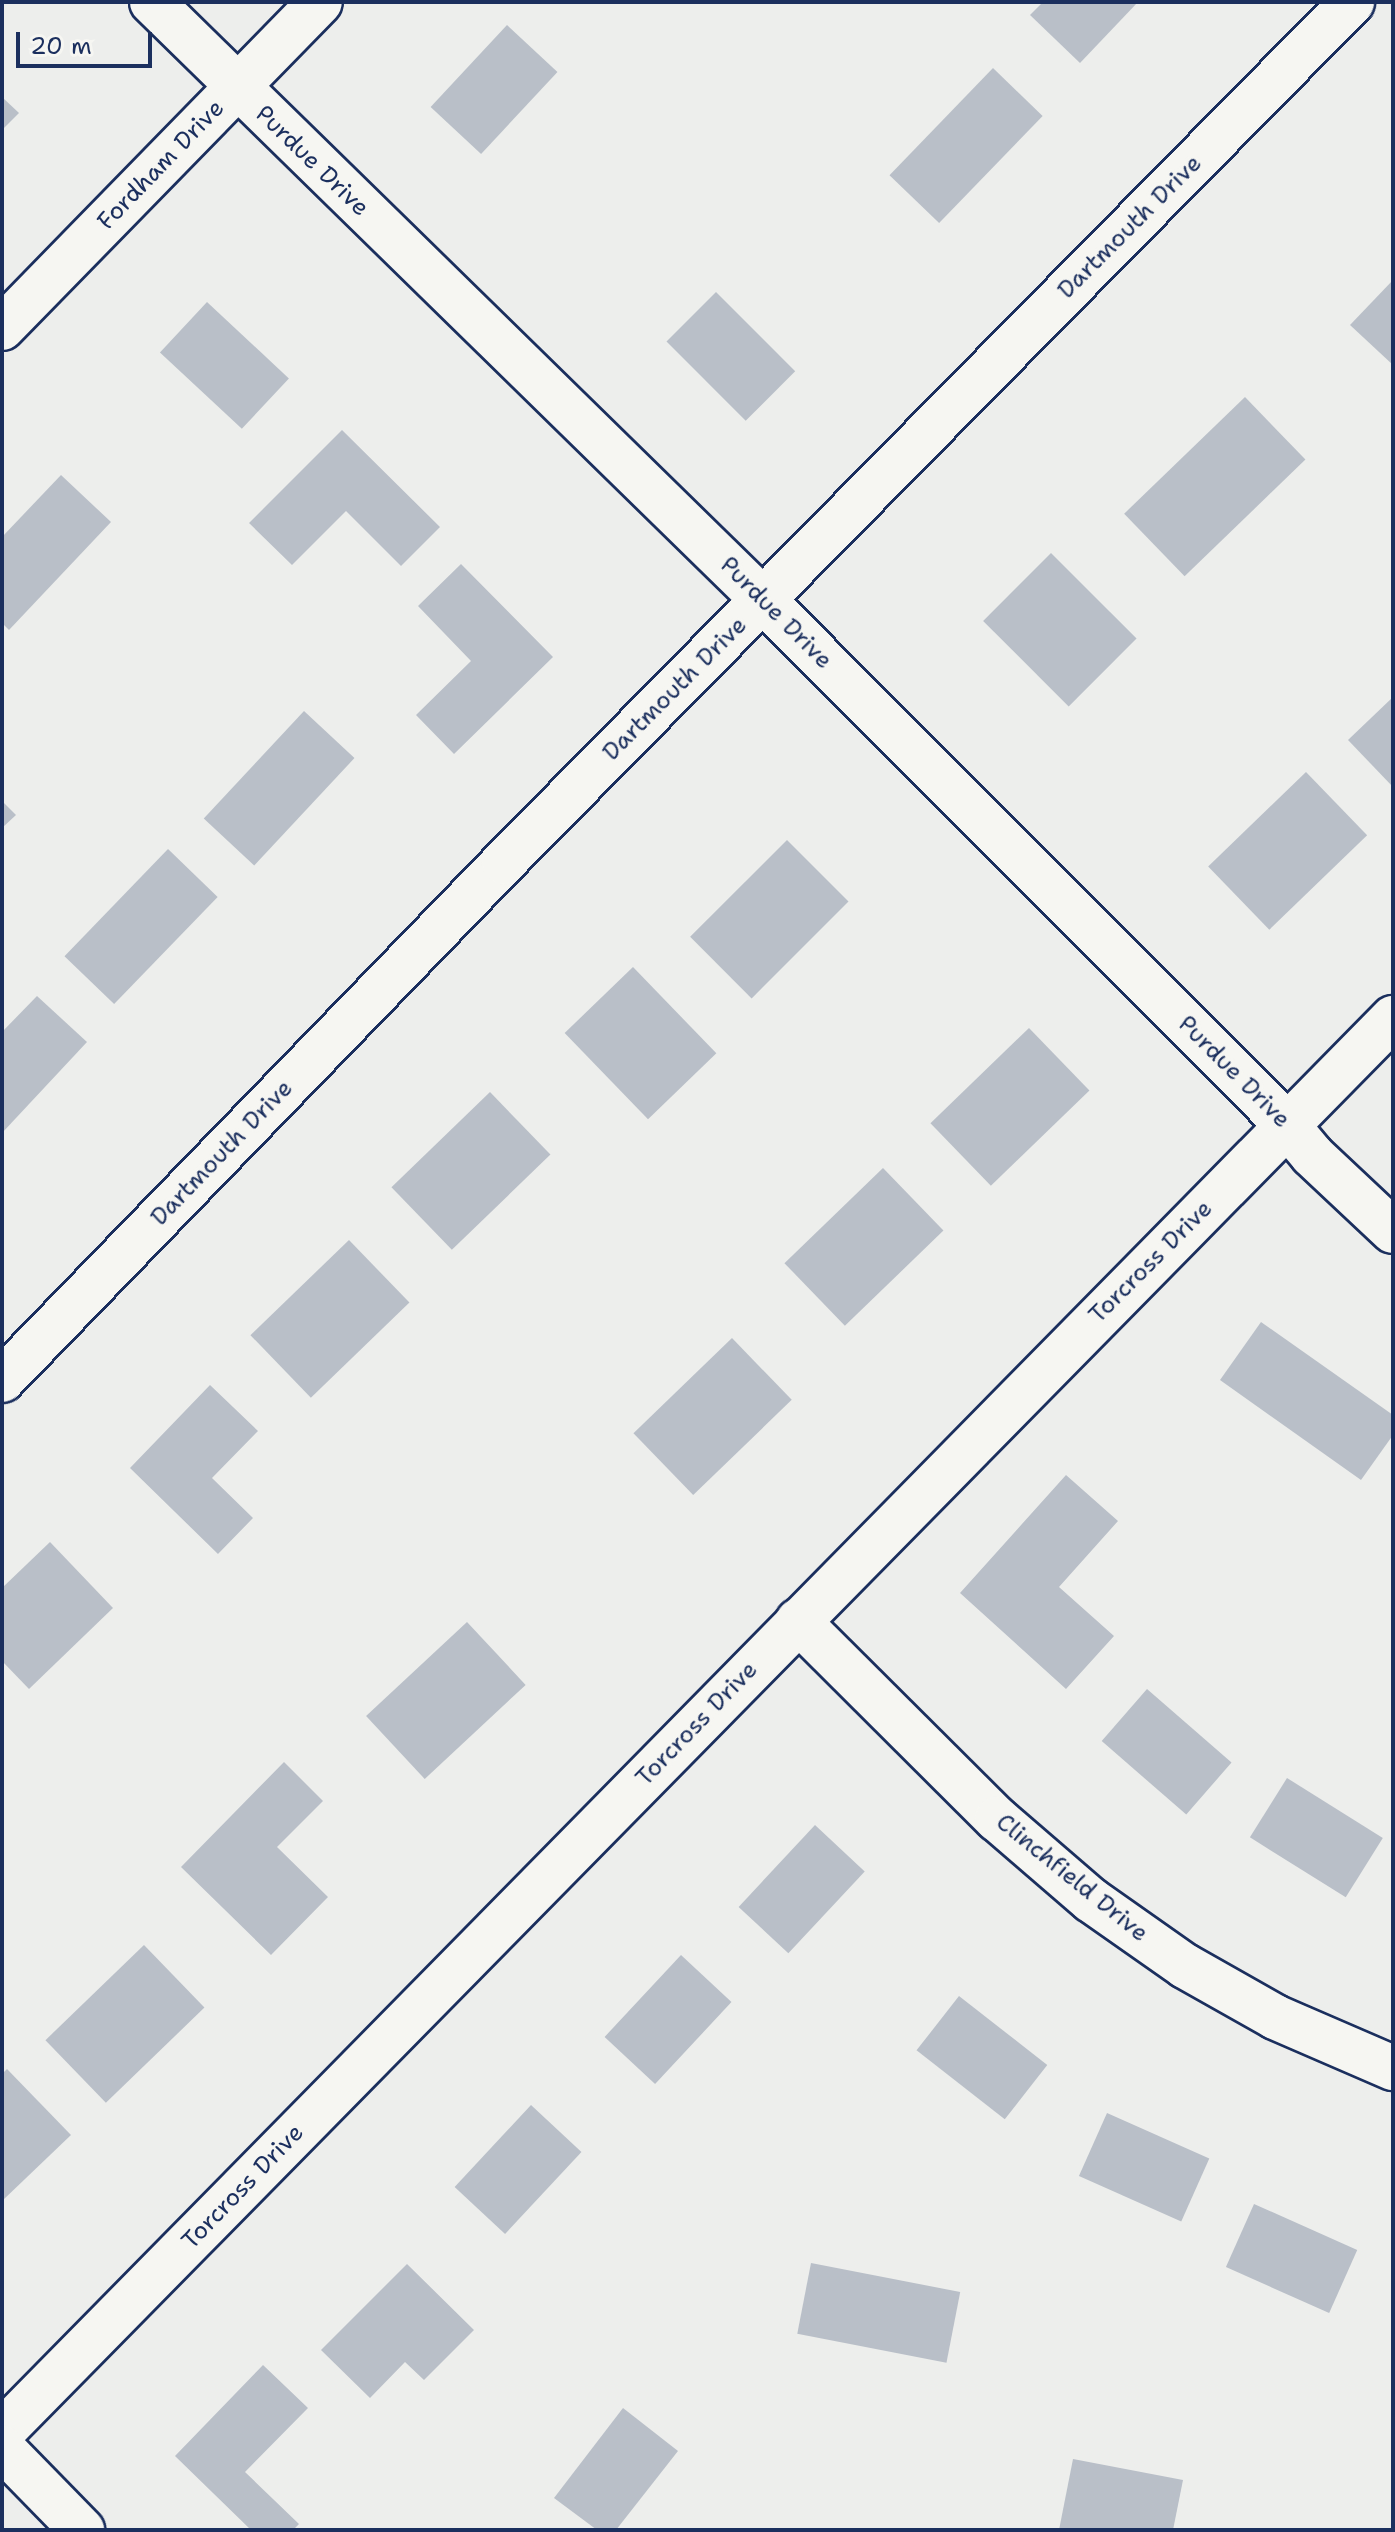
<!DOCTYPE html>
<html>
<head>
<meta charset="utf-8">
<style>
  body { margin:0 }
  #map { position:relative; width:1395px; height:2532px; overflow:hidden; background:#edeeec; font-family:"Shantell Sans",sans-serif }
  div>[style] { position:absolute }
  [style*='--x'] { left:calc(var(--x)*1px); top:calc(var(--y)*1px); width:calc(var(--w)*1px); rotate:calc(var(--a)*1deg) }
  .building>* { inset:0; background:#b9bfc8; transform-origin:0 0 }
  .roads { filter:drop-shadow(2px 0 #1b2f5e) drop-shadow(-2px 0 #1b2f5e) drop-shadow(0 2px #1b2f5e) drop-shadow(0 -2px #1b2f5e) }
  .minor>* { height:44px; margin:-22px; padding:0 22px; transform-origin:22px; border-radius:22px; background:#f6f6f2 }
  span { translate:-50% -50%; white-space:nowrap; text-align:center; line-height:1.15; -webkit-text-stroke:7px #f6f6f2; paint-order:stroke }
  .street-label { font-size:24px; color:#1b2f5e }
  .frame { position:absolute; inset:0; border:4px solid #1b2f5e; pointer-events:none }
  .scale { position:absolute; left:16px; top:32px; width:136px; height:36px; box-sizing:border-box; border:4px solid #1b2f5e; border-top:0; padding-left:10px; font-size:24px; line-height:28px; white-space:nowrap; color:#1b2f5e; -webkit-text-stroke:6px #f6f6f2; paint-order:stroke }
</style>
</head>
<body>
<div id="map">
  <div class="building">
    <div style="clip-path:polygon(1043px 2px,1138px 2px,1080px 63px,1030px 15px)"></div>
    <div style="left:507px;top:25px;width:69px;height:112px;rotate:43deg"></div>
    <div style="left:993px;top:68px;width:69px;height:149px;rotate:44deg"></div>
    <div style="clip-path:polygon(2px 97px,19px 113px,2px 130px)"></div>
    <div style="clip-path:polygon(1393px 280px,1393px 365px,1350px 325px)"></div>
    <div style="left:716px;top:292px;width:112px;height:70px;rotate:45deg"></div>
    <div style="left:207px;top:302px;width:112px;height:69px;rotate:43deg"></div>
    <div style="left:1245px;top:397px;width:87px;height:168px;rotate:46deg"></div>
    <div style="clip-path:polygon(342px 430px,440px 527px,401px 566px,346px 511px,292px 565px,249px 523px)"></div>
    <div style="clip-path:polygon(61px 475px,111px 522px,9px 630px,2px 623px,2px 537px)"></div>
    <div style="left:1051px;top:553px;width:121px;height:96px;rotate:45deg"></div>
    <div style="clip-path:polygon(461px 564px,553px 657px,454px 754px,416px 715px,471px 661px,418px 606px)"></div>
    <div style="clip-path:polygon(1393px 697px,1393px 787px,1348px 740px)"></div>
    <div style="left:304px;top:711px;width:69px;height:147px;rotate:43deg"></div>
    <div style="left:1306px;top:772px;width:88px;height:136px;rotate:46deg"></div>
    <div style="clip-path:polygon(2px 801px,16px 815px,2px 828px)"></div>
    <div style="left:787px;top:840px;width:87px;height:137px;rotate:45deg"></div>
    <div style="left:168px;top:849px;width:69px;height:149px;rotate:44deg"></div>
    <div style="left:633px;top:967px;width:120px;height:95px;rotate:46deg"></div>
    <div style="clip-path:polygon(37px 996px,87px 1042px,2px 1133px,2px 1032px)"></div>
    <div style="left:1029px;top:1028px;width:87px;height:137px;rotate:46deg"></div>
    <div style="left:490px;top:1092px;width:87px;height:137px;rotate:46deg"></div>
    <div style="left:883px;top:1168px;width:87px;height:137px;rotate:46deg"></div>
    <div style="left:349px;top:1240px;width:87px;height:137px;rotate:46deg"></div>
    <div style="clip-path:polygon(1261px 1322px,1393px 1415px,1393px 1435px,1361px 1480px,1220px 1380px)"></div>
    <div style="left:732px;top:1338px;width:86px;height:137px;rotate:46deg"></div>
    <div style="clip-path:polygon(210px 1385px,258px 1431px,212px 1478px,253px 1518px,218px 1554px,130px 1468px)"></div>
    <div style="clip-path:polygon(1066px 1475px,1118px 1521px,1059px 1587px,1114px 1636px,1066px 1689px,960px 1593px)"></div>
    <div style="clip-path:polygon(50px 1542px,113px 1608px,29px 1689px,2px 1661px,2px 1588px)"></div>
    <div style="left:467px;top:1622px;width:86px;height:138px;rotate:47deg"></div>
    <div style="left:1147px;top:1689px;width:112px;height:69px;rotate:41deg"></div>
    <div style="clip-path:polygon(284px 1762px,323px 1801px,277px 1847px,328px 1897px,271px 1955px,181px 1867px)"></div>
    <div style="left:1287px;top:1778px;width:113px;height:70px;rotate:32deg"></div>
    <div style="left:815px;top:1825px;width:68px;height:112px;rotate:43deg"></div>
    <div style="left:144px;top:1945px;width:87px;height:137px;rotate:46deg"></div>
    <div style="left:681px;top:1955px;width:69px;height:112px;rotate:43deg"></div>
    <div style="left:959px;top:1996px;width:112px;height:69px;rotate:38deg"></div>
    <div style="clip-path:polygon(7px 2069px,71px 2135px,2px 2201px,2px 2074px)"></div>
    <div style="left:531px;top:2105px;width:69px;height:112px;rotate:43deg"></div>
    <div style="left:1107px;top:2113px;width:112px;height:69px;rotate:24deg"></div>
    <div style="left:1254px;top:2204px;width:113px;height:69px;rotate:24deg"></div>
    <div style="left:811px;top:2263px;width:152px;height:72px;rotate:11deg"></div>
    <div style="clip-path:polygon(407px 2264px,474px 2330px,424px 2380px,405px 2362px,370px 2398px,321px 2350px)"></div>
    <div style="clip-path:polygon(263px 2365px,308px 2408px,245px 2472px,299px 2524px,293px 2530px,251px 2530px,175px 2456px)"></div>
    <div style="clip-path:polygon(623px 2408px,678px 2451px,616px 2530px,597px 2530px,554px 2498px)"></div>
    <div style="clip-path:polygon(1073px 2459px,1183px 2480px,1173px 2530px,1059px 2530px)"></div>
  </div>
  <div class="roads">
    <div class="minor">
      <div style="--x:152;--y:2;--w:855;--a:44.38"></div>
      <div style="--x:763;--y:600;--w:742;--a:45.05"></div>
      <div style="--x:1287;--y:1125;--w:39;--a:50"></div>
      <div style="--x:1312;--y:1155;--w:111;--a:43.2"></div>
      <div style="--x:2;--y:328;--w:455;--a:-45.7"></div>
      <div style="--x:2;--y:1380;--w:721;--a:-45.9"></div>
      <div style="--x:504;--y:862;--w:1208;--a:-45.4"></div>
      <div style="--x:798;--y:1621;--w:281;--a:44.9"></div>
      <div style="--x:997;--y:1819;--w:124;--a:40.8"></div>
      <div style="--x:1091;--y:1900;--w:115;--a:35.1"></div>
      <div style="--x:1185;--y:1966;--w:103;--a:29.5"></div>
      <div style="--x:1275;--y:2017;--w:129;--a:23.4"></div>
      <div style="--x:2;--y:2432;--w:1984;--a:-45.47"></div>
      <div style="--x:2;--y:2448;--w:115;--a:45.7"></div>
    </div>
  </div>
  <div class="street-label">
    <span style="left:312px;top:161px;rotate:44deg">Purdue Drive</span>
    <span style="left:161px;top:165px;rotate:-46deg">Fordham Drive</span>
    <span style="left:1130px;top:227px;rotate:-45deg">Dartmouth Drive</span>
    <span style="left:776px;top:613px;rotate:45deg">Purdue Drive</span>
    <span style="left:675px;top:689px;rotate:-45deg">Dartmouth Drive</span>
    <span style="left:1234px;top:1072px;rotate:45deg">Purdue Drive</span>
    <span style="left:222px;top:1153px;rotate:-46deg">Dartmouth Drive</span>
    <span style="left:1151px;top:1262px;rotate:-45deg">Torcross Drive</span>
    <span style="left:697px;top:1724px;rotate:-46deg">Torcross Drive</span>
    <span style="left:1072px;top:1878px;rotate:39deg">Clinchfield Drive</span>
    <span style="left:243px;top:2187px;rotate:-46deg">Torcross Drive</span>
  </div>
  <div class="frame"></div>
  <div class="scale">20 m</div>
</div>
</body>
</html>
